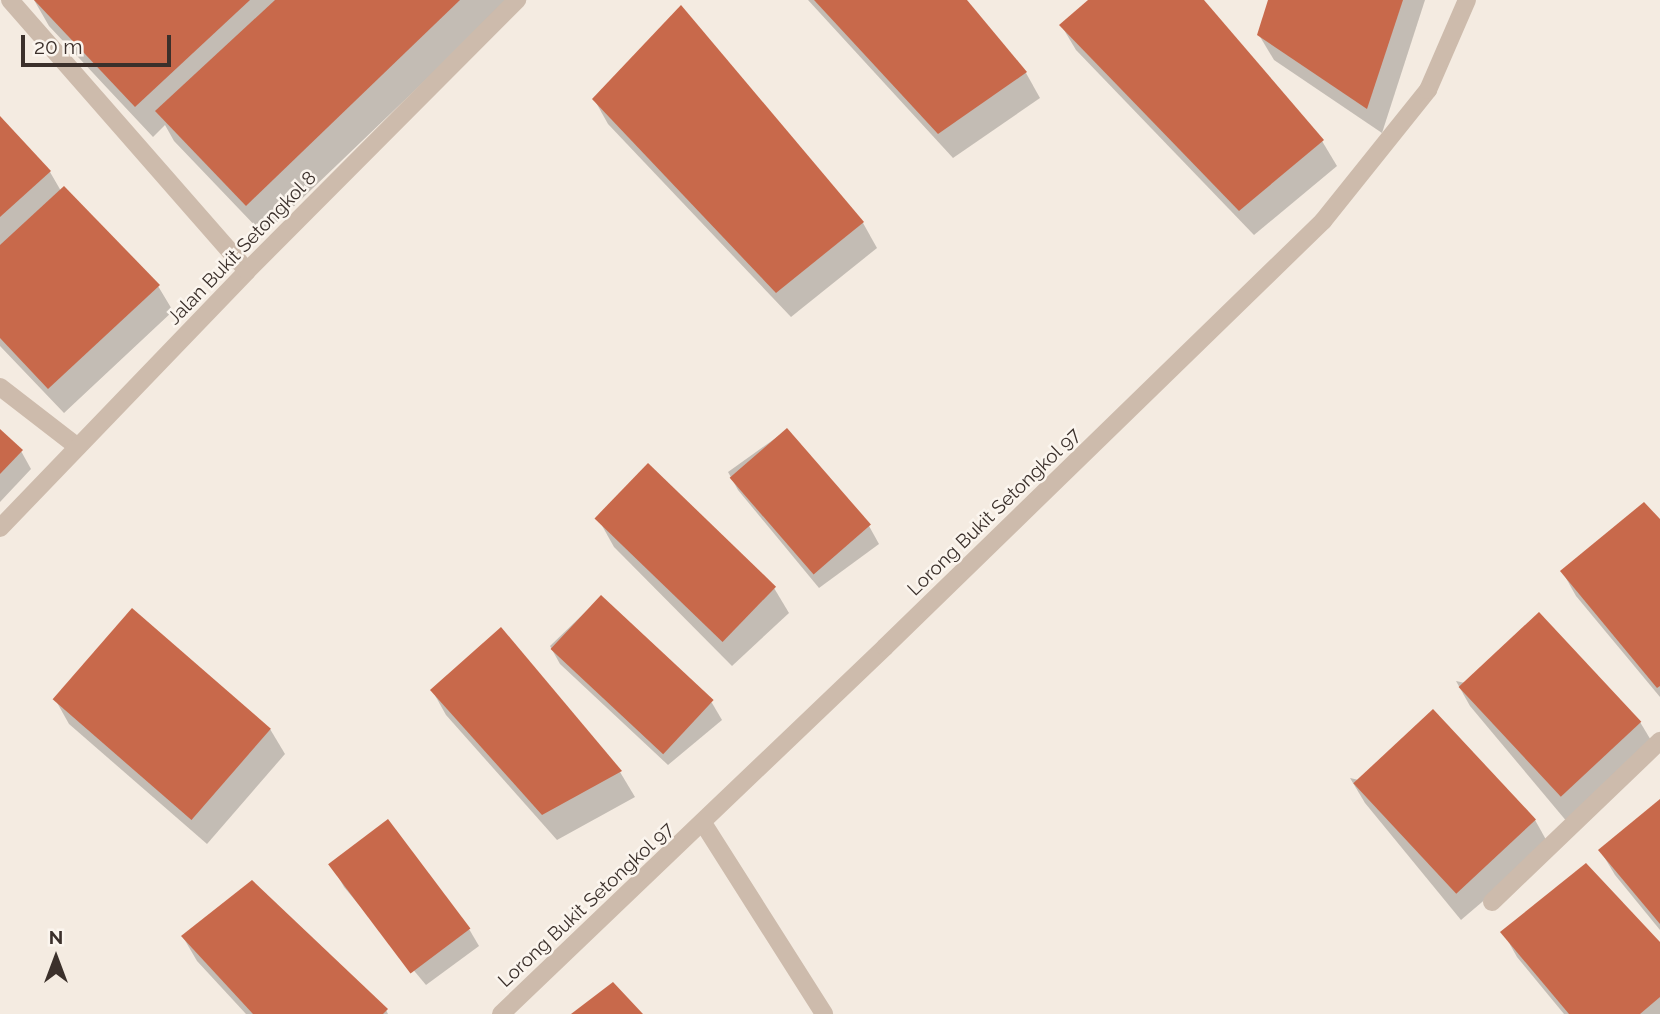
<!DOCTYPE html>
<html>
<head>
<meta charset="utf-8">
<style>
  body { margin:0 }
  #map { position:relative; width:1660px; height:1014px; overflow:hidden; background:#f4ebe1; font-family:Raleway,sans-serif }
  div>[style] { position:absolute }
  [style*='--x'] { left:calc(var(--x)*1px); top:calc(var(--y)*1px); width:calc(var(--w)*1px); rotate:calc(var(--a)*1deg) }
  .shadow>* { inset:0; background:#0003 }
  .building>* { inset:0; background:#c8694b; transform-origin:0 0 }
  .service>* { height:18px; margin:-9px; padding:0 9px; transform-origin:9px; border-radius:9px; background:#cdbbac }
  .minor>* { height:18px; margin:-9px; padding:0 9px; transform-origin:9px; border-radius:9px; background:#cdbbac }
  span { translate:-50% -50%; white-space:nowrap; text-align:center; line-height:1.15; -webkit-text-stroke:5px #fbf5ee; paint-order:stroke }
  .street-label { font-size:19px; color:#3b302b }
  .north { position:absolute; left:21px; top:923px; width:70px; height:70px; -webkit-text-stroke:5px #fbf5ee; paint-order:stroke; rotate:0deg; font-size:19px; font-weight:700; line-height:28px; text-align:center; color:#3b302b }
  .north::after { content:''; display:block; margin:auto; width:24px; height:32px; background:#3b302b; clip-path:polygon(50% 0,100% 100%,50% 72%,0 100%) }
  .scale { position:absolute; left:21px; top:35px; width:150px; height:32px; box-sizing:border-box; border:4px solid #3b302b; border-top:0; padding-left:9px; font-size:21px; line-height:24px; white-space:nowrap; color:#3b302b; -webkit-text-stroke:5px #fbf5ee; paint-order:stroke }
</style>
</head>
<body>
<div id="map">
  <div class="shadow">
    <div style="clip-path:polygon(34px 0,509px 0,264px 235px,174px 141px,165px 125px,153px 137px,49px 26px)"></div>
    <div style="clip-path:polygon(808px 0,965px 0,1026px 73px,1040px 98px,953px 158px)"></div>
    <div style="clip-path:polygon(1091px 0,1201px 0,1322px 141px,1337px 166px,1254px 235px,1076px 50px,1061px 25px)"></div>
    <div style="clip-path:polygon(1270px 0,1425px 0,1382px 133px,1274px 60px,1259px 35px)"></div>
    <div style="clip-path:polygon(681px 8px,863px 223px,877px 248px,791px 317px,608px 124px,594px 99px)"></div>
    <div style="clip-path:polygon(0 119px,50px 172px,61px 191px,158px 286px,173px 311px,64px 413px,0 346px)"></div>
    <div style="clip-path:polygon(787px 430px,869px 526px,879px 544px,819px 588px,738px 490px,728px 472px)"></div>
    <div style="clip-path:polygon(0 431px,21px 451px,31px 469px,0 502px)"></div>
    <div style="clip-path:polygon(1660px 521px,1660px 697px,1576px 596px,1562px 571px)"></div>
    <div style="clip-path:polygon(600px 522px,774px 588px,789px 613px,732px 666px,614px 547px)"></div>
    <div style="clip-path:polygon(601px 597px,712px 703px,722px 720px,668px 765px,560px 664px,550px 646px)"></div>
    <div style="clip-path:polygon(500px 630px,620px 772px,635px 797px,557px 840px,446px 715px,432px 690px)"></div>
    <div style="clip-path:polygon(1456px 681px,1640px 722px,1655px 747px,1568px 823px,1470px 706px)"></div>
    <div style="clip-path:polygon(55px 699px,270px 729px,285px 754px,207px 844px,69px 724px)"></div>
    <div style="clip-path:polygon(1350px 778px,1535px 820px,1549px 845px,1461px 920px,1365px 803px)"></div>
    <div style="clip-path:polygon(1660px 802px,1660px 930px,1615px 875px,1600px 850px)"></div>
    <div style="clip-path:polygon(334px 869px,469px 929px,479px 946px,426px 985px,344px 887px)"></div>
    <div style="clip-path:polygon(1503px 932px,1660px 945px,1660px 1014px,1564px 1014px,1517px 957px)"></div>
    <div style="clip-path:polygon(183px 937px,386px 1010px,388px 1014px,246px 1014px,197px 961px)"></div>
  </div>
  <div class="building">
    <div style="clip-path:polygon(34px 0,250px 0,135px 107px)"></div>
    <div style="clip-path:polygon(275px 0,460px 0,246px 206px,155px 111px)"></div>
    <div style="clip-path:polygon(814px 0,967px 0,1027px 72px,938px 134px)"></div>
    <div style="clip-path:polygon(1088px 0,1204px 0,1324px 140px,1239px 211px,1059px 25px)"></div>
    <div style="clip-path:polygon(1268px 0,1403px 0,1367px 109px,1257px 35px)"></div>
    <div style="clip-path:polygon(681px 5px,864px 222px,776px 293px,592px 99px)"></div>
    <div style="clip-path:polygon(0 116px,51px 171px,0 217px)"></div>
    <div style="clip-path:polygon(64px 186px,160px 285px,48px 389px,0 338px,0 245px)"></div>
    <div style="left:787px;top:428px;width:128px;height:76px;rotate:49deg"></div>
    <div style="clip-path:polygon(0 429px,23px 450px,0 474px)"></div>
    <div style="left:648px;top:463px;width:178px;height:77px;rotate:44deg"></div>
    <div style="clip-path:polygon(1644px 502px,1660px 519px,1660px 686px,1657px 688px,1560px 571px)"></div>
    <div style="left:601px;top:595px;width:154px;height:74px;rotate:43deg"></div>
    <div style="left:132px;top:608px;width:184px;height:121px;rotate:41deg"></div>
    <div style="left:1539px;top:612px;width:150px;height:110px;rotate:47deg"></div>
    <div style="clip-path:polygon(501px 627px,622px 771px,542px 815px,430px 690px)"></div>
    <div style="left:1433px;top:709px;width:151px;height:109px;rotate:47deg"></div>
    <div style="clip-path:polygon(1660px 799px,1660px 924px,1598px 850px)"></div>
    <div style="left:388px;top:819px;width:137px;height:75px;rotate:53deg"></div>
    <div style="clip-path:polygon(1586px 863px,1660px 942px,1660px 997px,1640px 1014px,1569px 1014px,1500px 932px)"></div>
    <div style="clip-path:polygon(252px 880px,388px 1009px,383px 1014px,253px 1014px,181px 936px)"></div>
    <div style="clip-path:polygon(613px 982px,643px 1014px,571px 1014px)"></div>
  </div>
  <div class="service">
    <div style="--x:10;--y:0;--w:360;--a:48.8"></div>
    <div style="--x:0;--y:387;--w:98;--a:37.6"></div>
  </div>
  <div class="minor">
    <div style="--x:0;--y:528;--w:356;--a:-46.1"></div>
    <div style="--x:247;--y:271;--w:383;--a:-45.1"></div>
    <div style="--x:703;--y:823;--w:226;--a:57.6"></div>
    <div style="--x:1492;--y:902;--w:233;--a:-43.8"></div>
    <div style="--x:501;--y:1014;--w:531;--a:-43.7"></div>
    <div style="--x:885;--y:647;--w:611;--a:-44.2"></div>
    <div style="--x:1323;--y:221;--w:168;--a:-51.3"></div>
    <div style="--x:1428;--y:90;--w:98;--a:-66.6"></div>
  </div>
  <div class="street-label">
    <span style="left:242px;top:248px;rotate:-46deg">Jalan Bukit Setongkol 8</span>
    <span style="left:994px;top:512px;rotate:-44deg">Lorong Bukit Setongkol 97</span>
    <span style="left:586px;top:905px;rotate:-43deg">Lorong Bukit Setongkol 97</span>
  </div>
  <div class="north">N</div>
  <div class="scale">20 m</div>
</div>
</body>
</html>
